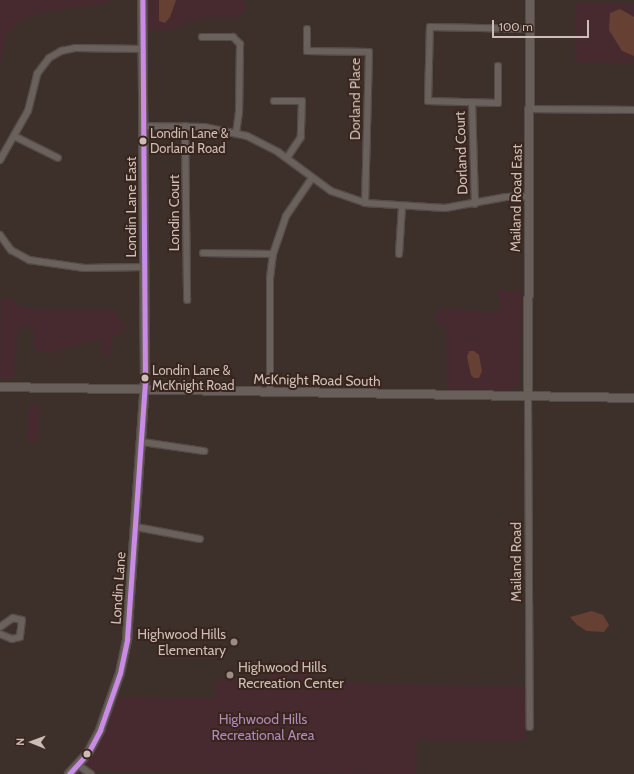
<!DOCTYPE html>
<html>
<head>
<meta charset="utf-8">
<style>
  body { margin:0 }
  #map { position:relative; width:634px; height:774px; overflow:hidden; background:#3d302b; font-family:Cabin,sans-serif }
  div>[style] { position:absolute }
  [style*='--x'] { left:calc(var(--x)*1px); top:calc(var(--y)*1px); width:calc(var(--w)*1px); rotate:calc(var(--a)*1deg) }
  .green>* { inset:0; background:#472a30; transform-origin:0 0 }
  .water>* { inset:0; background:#664133 }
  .roads { filter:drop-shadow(1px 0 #554c48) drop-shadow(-1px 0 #554c48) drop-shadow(0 1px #554c48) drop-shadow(0 -1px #554c48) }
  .street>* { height:6px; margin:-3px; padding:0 3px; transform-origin:3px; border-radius:3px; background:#6a605c }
  .secondary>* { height:8px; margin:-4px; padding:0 4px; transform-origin:4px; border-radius:4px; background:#685e5a }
  .bus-1>* { height:5px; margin:-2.5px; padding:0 2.5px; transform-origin:2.5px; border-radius:2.5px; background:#ca8be6 }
  .dots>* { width:11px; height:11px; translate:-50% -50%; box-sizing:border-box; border:2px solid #38251d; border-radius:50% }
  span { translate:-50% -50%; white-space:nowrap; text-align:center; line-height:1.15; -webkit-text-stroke:4px #38251d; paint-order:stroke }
  .bus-label { font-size:13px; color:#cdbdb6 }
  .left { translate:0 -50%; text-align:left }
  .street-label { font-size:14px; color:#cdbdb6 }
  .poi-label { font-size:14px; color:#cdbdb6 }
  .right { translate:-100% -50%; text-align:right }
  .park-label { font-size:14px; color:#b089b3 }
  .north { position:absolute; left:12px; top:722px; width:40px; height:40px; -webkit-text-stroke:3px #38251d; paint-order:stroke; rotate:271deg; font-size:11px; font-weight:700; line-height:16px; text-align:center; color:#cdbdb6 }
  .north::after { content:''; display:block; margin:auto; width:14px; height:18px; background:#cdbdb6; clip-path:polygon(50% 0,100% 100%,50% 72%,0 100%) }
  .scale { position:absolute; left:492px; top:20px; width:97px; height:18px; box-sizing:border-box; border:2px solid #cdbdb6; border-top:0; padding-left:5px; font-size:12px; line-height:14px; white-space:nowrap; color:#cdbdb6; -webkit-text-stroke:3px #38251d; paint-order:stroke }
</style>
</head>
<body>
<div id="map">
  <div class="green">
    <div style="clip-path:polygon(0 0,111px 0,103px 4px,44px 12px,20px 21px,6px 36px,0 65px)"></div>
    <div style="clip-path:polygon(147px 0,159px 0,159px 20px,164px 23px,170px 17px,176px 0,244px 0,246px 8px,240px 17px,203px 17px,173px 30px,147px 30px)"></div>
    <div style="left:576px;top:2px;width:58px;height:60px;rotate:1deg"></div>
    <div style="clip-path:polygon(499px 290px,522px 291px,519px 385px,510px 390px,447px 389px,446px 329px,435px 320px,435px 312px,442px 309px,499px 312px)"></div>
    <div style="clip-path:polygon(1px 298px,12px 299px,19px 306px,37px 309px,112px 309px,125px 326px,126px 331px,113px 336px,110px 355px,106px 358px,102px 353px,101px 341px,98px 339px,48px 353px,38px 351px,34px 347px,33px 329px,23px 326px,18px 332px,14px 378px,0 378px)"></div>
    <div style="left:29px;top:404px;width:12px;height:37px;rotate:5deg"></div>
    <div style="clip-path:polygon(297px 658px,308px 658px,308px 666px,312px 666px,312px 681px,306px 682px,527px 687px,526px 741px,417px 740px,416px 774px,99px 771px,88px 767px,87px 763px,101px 738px,116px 697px,215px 698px,216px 680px,268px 681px,268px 677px,278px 669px,285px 671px,286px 681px,299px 682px,289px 675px,289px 662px)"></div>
  </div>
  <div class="water">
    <div style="clip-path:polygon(159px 0,176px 0,170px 17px,165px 23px,159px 21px)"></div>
    <div style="clip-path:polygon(620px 9px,634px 17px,634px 56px,622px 51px,609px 30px,610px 13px)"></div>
    <div style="clip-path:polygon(469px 351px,474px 351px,479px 355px,482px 371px,479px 378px,474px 378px,471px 375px,467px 357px)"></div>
    <div style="clip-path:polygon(592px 611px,603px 615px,609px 625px,604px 632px,587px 631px,577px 625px,570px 617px)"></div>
  </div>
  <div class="roads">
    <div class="street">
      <div style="--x:307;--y:29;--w:22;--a:90"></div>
      <div style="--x:307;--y:51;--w:62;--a:0.9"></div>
      <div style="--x:369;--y:52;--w:151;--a:91.5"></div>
      <div style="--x:202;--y:37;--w:31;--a:0"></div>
      <div style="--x:233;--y:37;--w:10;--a:45"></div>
      <div style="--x:240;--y:44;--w:68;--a:90.8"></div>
      <div style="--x:239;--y:112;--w:21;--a:98"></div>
      <div style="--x:498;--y:66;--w:37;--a:90"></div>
      <div style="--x:498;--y:103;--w:70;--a:-178.4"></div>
      <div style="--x:428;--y:101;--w:74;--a:-88.5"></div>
      <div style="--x:430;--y:27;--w:100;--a:1.1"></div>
      <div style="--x:274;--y:101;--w:28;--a:0"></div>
      <div style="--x:302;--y:101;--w:36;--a:92"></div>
      <div style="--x:301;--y:137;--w:25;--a:124"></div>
      <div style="--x:472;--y:102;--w:102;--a:88.3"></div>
      <div style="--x:530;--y:109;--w:104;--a:0.6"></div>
      <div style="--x:143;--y:126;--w:61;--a:0.9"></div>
      <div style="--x:204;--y:127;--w:44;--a:11.8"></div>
      <div style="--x:247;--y:136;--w:35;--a:27"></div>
      <div style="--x:278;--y:152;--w:66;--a:36.3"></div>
      <div style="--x:331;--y:191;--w:36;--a:19"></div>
      <div style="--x:365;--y:203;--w:80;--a:3.6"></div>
      <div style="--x:445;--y:208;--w:62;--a:-10.2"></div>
      <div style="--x:506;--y:197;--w:24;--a:-2"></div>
      <div style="--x:185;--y:126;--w:174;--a:89.3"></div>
      <div style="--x:14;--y:136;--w:49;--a:26.6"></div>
      <div style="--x:0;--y:160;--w:56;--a:-60.3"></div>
      <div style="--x:28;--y:111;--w:38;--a:-76"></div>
      <div style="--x:37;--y:74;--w:20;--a:-53"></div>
      <div style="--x:49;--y:58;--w:14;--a:-30"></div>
      <div style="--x:61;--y:51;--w:14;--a:-12"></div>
      <div style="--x:75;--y:48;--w:68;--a:0.8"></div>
      <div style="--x:0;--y:235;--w:19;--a:54"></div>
      <div style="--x:11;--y:250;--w:21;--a:29"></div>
      <div style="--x:29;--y:260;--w:56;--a:8.3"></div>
      <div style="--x:84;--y:268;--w:60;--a:-1"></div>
      <div style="--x:203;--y:253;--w:70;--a:0.8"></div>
      <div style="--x:399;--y:254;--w:48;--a:-86.4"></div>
      <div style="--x:270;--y:392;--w:114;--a:-90"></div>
      <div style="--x:270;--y:278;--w:24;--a:-83"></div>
      <div style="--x:273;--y:254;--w:40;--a:-71.1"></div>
      <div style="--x:286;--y:216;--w:46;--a:-55.6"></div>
      <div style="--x:528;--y:396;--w:331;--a:89.7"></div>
      <div style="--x:142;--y:442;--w:63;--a:8.3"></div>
      <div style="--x:136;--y:527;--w:65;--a:10.6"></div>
      <div style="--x:0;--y:627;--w:16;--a:-35"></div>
      <div style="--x:13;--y:618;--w:9;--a:13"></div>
      <div style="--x:22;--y:620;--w:17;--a:97"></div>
      <div style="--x:20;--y:637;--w:8;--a:166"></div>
      <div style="--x:12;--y:639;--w:13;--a:-157"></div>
      <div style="--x:78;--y:765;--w:16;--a:35"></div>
    </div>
    <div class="secondary">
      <div style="--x:0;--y:387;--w:634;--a:0.99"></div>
      <div style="--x:528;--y:396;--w:396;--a:-89.7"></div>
      <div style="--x:69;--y:774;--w:28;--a:-48"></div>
      <div style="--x:88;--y:753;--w:26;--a:-62"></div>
      <div style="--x:100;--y:730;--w:60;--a:-70.7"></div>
      <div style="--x:120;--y:673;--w:35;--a:-78"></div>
      <div style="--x:127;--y:639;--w:258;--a:-86"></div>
      <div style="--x:145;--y:382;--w:382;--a:-90.4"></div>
    </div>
  </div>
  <div class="bus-1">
    <div style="--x:69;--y:774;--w:28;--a:-48"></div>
    <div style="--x:88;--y:753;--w:26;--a:-62"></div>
    <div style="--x:100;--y:730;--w:60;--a:-70.7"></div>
    <div style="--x:120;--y:673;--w:35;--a:-78"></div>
    <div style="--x:127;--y:639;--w:258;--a:-86"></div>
    <div style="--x:145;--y:382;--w:382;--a:-90.4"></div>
  </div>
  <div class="dots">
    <div style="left:143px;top:141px;background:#cdbdb6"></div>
    <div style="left:145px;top:378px;background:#cdbdb6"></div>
    <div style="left:234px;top:642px;background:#9b8c85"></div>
    <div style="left:230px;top:675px;background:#9b8c85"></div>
    <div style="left:87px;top:754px;background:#cdbdb6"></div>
  </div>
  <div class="bus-label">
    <span class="left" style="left:150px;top:141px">Londin Lane &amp;<br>Dorland Road</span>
    <span class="left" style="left:152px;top:378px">Londin Lane &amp;<br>McKnight Road</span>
  </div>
  <div class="street-label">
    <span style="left:355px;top:99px;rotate:-90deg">Dorland Place</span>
    <span style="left:461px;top:153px;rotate:-92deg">Dorland Court</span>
    <span style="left:516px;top:198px;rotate:-89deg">Mailand Road East</span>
    <span style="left:131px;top:207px;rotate:-90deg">Londin Lane East</span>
    <span style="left:174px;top:213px;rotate:-90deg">Londin Court</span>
    <span style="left:317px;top:380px;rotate:1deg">McKnight Road South</span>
    <span style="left:516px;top:562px;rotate:-90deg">Mailand Road</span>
    <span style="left:118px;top:588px;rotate:-86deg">Londin Lane</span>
  </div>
  <div class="poi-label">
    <span class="right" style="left:226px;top:642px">Highwood Hills<br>Elementary</span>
    <span class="left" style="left:238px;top:675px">Highwood Hills<br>Recreation Center</span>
  </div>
  <div class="park-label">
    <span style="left:263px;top:727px">Highwood Hills<br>Recreational Area</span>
  </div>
  <div class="north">N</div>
  <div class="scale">100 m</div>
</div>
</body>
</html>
